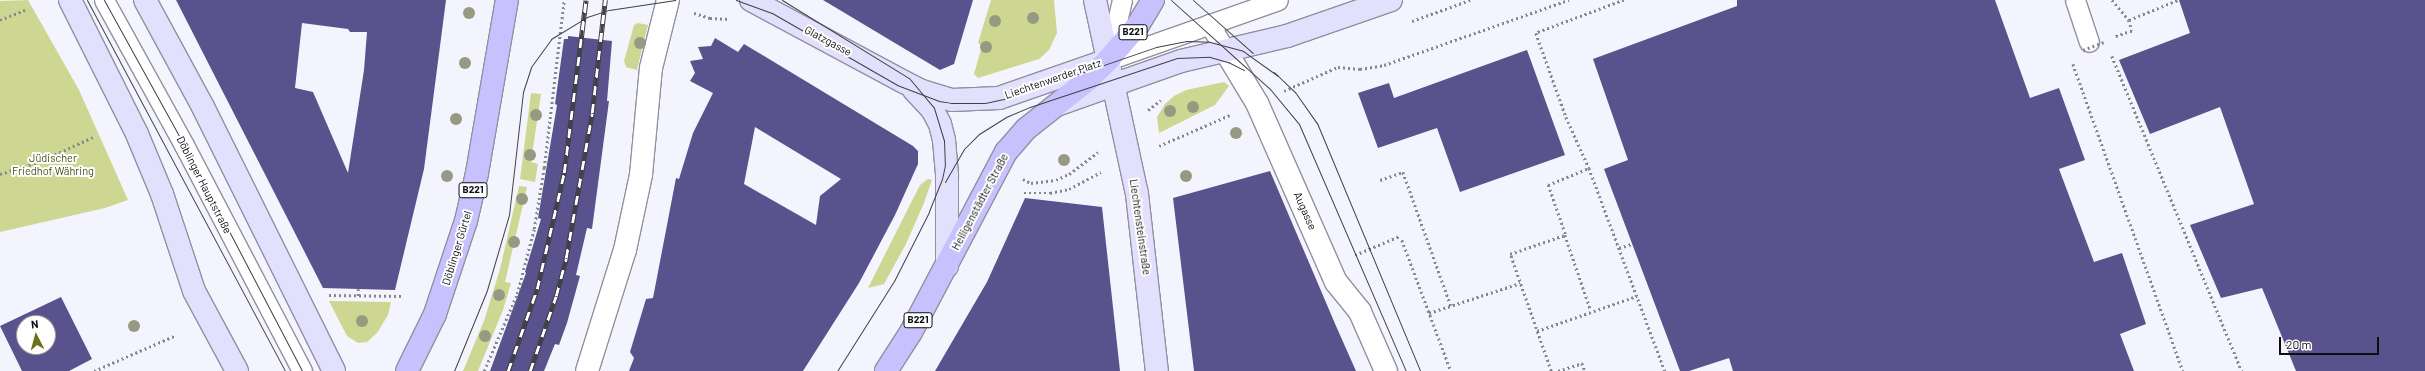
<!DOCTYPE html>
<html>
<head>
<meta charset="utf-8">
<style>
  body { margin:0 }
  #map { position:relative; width:2425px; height:371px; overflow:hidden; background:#f4f4fe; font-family:Barlow,sans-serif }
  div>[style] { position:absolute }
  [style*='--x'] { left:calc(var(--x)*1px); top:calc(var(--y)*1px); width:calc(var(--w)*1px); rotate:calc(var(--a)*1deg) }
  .green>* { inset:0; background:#ced792 }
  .building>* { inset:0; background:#59528c }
  .path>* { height:2.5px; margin-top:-1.25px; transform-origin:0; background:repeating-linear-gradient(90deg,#86868d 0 2px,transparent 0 5px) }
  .roads { filter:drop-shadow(1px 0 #9190a0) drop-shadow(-1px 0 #9190a0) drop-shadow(0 1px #9190a0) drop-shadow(0 -1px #9190a0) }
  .lane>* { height:19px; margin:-9.5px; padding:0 9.5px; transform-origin:9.5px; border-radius:9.5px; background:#fff }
  .street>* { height:22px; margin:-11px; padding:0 11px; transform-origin:11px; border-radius:11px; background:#fff }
  .secondary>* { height:22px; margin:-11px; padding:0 11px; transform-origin:11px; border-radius:11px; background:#e3e0fe }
  .primary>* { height:22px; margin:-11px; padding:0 11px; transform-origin:11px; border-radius:11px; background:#c7c1fe }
  .tram>* { height:1px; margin:-0.5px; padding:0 0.5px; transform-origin:0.5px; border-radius:0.5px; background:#404046 }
  .rail>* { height:4.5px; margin-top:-2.25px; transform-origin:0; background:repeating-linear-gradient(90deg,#fff 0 9px,#404046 0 18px); box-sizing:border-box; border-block:1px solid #404046 }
  .path-bridge>* { height:2.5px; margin-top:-1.25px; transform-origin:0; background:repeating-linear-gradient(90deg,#86868d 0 2px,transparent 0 5px) }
  .trees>* { width:12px; height:12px; margin:-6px; border-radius:50%; background:#979a82 }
  span { translate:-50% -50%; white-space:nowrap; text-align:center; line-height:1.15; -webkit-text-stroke:4px #fff; paint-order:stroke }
  .shield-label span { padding:1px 3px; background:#fff; border:1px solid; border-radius:3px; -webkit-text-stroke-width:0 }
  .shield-label { font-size:10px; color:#0d0d12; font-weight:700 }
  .street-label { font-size:11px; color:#0d0d12 }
  .park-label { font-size:11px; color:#4b501d }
  .north { position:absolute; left:16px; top:315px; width:40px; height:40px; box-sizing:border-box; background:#fff; border:1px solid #9e9ea0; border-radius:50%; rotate:354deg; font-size:11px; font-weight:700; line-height:16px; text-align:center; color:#0d0d12 }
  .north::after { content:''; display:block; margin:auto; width:14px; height:18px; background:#6a7219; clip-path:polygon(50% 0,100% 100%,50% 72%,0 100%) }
  .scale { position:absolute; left:2279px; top:337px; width:100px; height:18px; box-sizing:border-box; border:2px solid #0d0d12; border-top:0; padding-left:5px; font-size:12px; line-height:14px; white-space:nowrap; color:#0d0d12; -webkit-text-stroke:3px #fff; paint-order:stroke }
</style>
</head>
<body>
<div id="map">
  <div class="green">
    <div style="clip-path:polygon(28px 0,79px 90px,128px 200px,105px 208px,0 232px,0 1px)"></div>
    <div style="clip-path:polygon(991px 0,1054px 0,1057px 33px,1049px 50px,1039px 59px,978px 78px,974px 74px,982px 46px,978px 43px)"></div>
    <div style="clip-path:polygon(638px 23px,648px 25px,637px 70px,626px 67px,624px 61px,634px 25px)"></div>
    <div style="clip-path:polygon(1224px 82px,1229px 86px,1215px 105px,1159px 133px,1157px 117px,1165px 104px,1174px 96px,1186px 90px)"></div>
    <div style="clip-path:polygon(531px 93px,541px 94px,531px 162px,538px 164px,535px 182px,520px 179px)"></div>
    <div style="clip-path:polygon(928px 179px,932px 180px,924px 203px,906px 244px,884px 284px,868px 288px,920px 185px)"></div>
    <div style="clip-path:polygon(519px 186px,527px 187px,505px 282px,511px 283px,503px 310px,478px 371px,463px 371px,484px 321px,500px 269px)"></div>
    <div style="clip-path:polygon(329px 301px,391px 302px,388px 315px,377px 333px,367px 342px,358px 343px,347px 336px)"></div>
  </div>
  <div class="building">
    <div style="clip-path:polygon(evenodd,176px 0,446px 0,424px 169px,395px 290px,323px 288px,176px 0,302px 23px,348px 29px,350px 32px,367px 32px,364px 70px,348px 173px,313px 92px,295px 88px,302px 23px)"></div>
    <div style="clip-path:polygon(823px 0,973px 0,954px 64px,940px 70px)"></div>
    <div style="clip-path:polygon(1737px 0,1995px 0,2030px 98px,2059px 88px,2085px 160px,2059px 169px,2094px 262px,2122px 253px,2146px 324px,2120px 334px,2134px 371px,1733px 371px,1729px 358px,1689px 371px,1680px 371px,1604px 169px,1628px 160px,1593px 59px,1737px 6px)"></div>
    <div style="clip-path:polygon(2179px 0,2425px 0,2425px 371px,2296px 371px,2262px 288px,2221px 298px,2190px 225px,2254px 204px,2220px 107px,2150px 134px,2119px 60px,2190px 33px)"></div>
    <div style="clip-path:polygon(568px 36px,612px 41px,607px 101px,609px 101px,592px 229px,587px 228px,576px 275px,580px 276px,567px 323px,559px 345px,555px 344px,544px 371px,490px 371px,526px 273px,525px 272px,541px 219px,538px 218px,557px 105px,555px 104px,564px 39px,568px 39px)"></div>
    <div style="clip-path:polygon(evenodd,715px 38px,738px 52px,744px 44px,913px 146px,918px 151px,918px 164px,895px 215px,859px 283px,803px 371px,629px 371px,634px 358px,630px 352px,646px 299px,653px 298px,676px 178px,679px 179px,693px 133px,713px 93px,690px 81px,695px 73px,690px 61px,703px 59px,698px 47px,711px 46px,715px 38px,755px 127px,841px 179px,820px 196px,816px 225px,744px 184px,755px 127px)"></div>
    <div style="clip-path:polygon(1527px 50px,1565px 155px,1460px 192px,1437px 128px,1378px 148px,1358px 93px,1389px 83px,1394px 98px)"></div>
    <div style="clip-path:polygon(1270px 171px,1336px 326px,1356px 371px,1194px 371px,1173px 198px)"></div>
    <div style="clip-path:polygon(1025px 198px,1102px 207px,1120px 371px,935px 371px,987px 282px)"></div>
    <div style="clip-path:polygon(evenodd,61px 297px,92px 359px,69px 371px,22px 371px,0 326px,61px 297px,24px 323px,48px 323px,48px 347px,24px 347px,24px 323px)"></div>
  </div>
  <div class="path">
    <div style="--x:1624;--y:0;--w:94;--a:159.4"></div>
    <div style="--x:1536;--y:33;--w:89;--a:70.3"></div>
    <div style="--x:1566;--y:117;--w:56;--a:65.7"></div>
    <div style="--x:1589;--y:168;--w:217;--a:69.5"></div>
    <div style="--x:2112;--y:0;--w:26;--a:50"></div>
    <div style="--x:2129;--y:20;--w:11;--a:75"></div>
    <div style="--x:2132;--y:31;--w:18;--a:161"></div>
    <div style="--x:694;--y:13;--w:17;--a:17"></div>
    <div style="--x:710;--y:18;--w:20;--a:3"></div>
    <div style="--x:0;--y:20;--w:27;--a:-22"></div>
    <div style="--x:2129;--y:20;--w:53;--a:-22.2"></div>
    <div style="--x:1412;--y:21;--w:62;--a:-19.9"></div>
    <div style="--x:2112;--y:56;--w:341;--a:67.6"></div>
    <div style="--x:2073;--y:64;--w:326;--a:70.3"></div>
    <div style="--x:1284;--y:91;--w:59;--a:-24"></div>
    <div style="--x:1338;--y:67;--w:22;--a:5"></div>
    <div style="--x:1360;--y:69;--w:24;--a:-9"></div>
    <div style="--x:1384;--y:65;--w:196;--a:-19.4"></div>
    <div style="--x:1148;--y:110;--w:16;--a:-38"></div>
    <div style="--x:1159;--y:146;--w:77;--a:-23.6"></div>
    <div style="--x:0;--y:174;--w:43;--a:-17.6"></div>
    <div style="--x:41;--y:161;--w:57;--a:-24.8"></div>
    <div style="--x:1023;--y:179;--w:9;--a:27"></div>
    <div style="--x:1031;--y:183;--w:25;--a:-7"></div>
    <div style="--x:1056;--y:180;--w:14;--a:-25"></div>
    <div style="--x:1069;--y:174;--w:36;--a:-37"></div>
    <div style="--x:1380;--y:180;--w:24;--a:-19"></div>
    <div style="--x:1403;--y:172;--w:142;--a:70.3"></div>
    <div style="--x:1024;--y:193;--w:26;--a:0"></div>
    <div style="--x:1050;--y:193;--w:19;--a:-12"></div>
    <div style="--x:1069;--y:189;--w:36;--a:-28"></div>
    <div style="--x:1565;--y:234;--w:52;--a:-109.1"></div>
    <div style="--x:1548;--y:185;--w:44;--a:-22.5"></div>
    <div style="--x:1402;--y:240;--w:140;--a:69.5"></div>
    <div style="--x:1619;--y:248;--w:13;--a:-18"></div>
    <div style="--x:1355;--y:255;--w:49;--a:-22.9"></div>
    <div style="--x:329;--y:295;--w:74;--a:0.8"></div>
    <div style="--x:358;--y:296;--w:7;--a:-90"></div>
    <div style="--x:1429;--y:313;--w:96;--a:-18.2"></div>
    <div style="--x:1537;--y:331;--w:106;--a:-19.3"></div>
    <div style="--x:94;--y:371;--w:90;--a:-23.7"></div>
    <div style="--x:484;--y:371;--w:84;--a:-66.8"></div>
    <div style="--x:517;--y:294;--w:67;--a:-75.3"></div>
    <div style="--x:534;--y:229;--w:62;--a:-80.7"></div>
    <div style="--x:544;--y:168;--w:169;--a:-83.2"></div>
    <div style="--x:1551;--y:371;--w:124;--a:-109.3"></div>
    <div style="--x:1510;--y:254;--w:58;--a:-19.1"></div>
    <div style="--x:1565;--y:235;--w:80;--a:71.1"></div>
    <div style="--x:1558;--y:371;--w:25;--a:-18"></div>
    <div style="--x:1582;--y:363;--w:9;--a:69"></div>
  </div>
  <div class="roads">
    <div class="lane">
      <div style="--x:104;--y:0;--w:166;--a:61.1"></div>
      <div style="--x:184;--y:145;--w:255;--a:62.4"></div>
      <div style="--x:2075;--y:0;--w:44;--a:71.6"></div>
      <div style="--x:1209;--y:24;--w:31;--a:58"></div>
      <div style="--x:1108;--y:60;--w:180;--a:-19.4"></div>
      <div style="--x:1108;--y:60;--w:62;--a:-76.9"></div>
    </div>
    <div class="street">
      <div style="--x:1225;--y:50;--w:62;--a:58.9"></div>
      <div style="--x:1257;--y:103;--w:196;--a:66.2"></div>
      <div style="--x:1336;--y:282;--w:38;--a:51"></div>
      <div style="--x:1360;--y:312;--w:64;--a:66.2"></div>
      <div style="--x:587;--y:371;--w:127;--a:-72.6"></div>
      <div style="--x:625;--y:250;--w:77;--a:-78"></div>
      <div style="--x:641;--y:175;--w:107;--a:-84.7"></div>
      <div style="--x:651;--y:68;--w:70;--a:-76"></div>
    </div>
    <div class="secondary">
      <div style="--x:70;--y:0;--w:150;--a:63.4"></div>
      <div style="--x:137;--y:134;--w:65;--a:67.4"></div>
      <div style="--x:162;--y:194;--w:102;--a:71.7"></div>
      <div style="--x:194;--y:291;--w:91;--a:61.7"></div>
      <div style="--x:145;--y:0;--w:122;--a:61.5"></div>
      <div style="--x:203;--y:107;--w:295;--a:63.6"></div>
      <div style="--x:751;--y:0;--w:174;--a:28.2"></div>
      <div style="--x:904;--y:82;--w:20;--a:27"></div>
      <div style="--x:922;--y:91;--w:31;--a:17"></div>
      <div style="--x:952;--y:100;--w:47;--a:-2.4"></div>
      <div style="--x:999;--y:98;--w:115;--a:-19.2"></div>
      <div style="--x:1095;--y:0;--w:198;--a:77.8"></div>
      <div style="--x:1137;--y:194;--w:178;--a:83.6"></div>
      <div style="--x:914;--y:90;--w:26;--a:47"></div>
      <div style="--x:932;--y:109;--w:17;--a:62"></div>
      <div style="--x:940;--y:124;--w:16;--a:76"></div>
      <div style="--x:944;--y:140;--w:36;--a:85"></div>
      <div style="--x:947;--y:176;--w:90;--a:90"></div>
      <div style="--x:1059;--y:104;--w:129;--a:-19.4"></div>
      <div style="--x:1181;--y:61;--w:109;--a:-13.3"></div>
      <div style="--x:1287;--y:36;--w:110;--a:-19.1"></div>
    </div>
    <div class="primary">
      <div style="--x:407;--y:371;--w:64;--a:-63.8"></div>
      <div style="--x:435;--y:314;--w:98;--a:-71.6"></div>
      <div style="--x:466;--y:221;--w:49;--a:-77.1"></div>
      <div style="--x:477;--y:173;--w:176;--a:-80.2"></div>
      <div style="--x:886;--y:371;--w:46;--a:-57.3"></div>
      <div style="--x:911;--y:332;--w:204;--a:-62.2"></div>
      <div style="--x:1006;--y:152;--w:30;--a:-49"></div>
      <div style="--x:1026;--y:129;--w:80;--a:-38.4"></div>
      <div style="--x:1089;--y:79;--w:27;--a:-45"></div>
      <div style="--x:1108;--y:60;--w:46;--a:-49.4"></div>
      <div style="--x:1138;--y:25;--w:29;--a:-59"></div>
    </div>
  </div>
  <div class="tram">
    <div style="--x:87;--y:0;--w:421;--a:61.9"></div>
    <div style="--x:104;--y:0;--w:166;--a:61.1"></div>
    <div style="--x:184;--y:145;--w:255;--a:62.4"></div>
    <div style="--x:736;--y:0;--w:38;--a:20"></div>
    <div style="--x:772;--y:13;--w:144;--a:29.9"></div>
    <div style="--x:897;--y:85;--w:45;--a:20.9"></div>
    <div style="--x:939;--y:101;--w:12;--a:9"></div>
    <div style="--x:951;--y:103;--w:34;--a:0"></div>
    <div style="--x:985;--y:103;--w:24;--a:-12"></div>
    <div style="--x:1008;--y:98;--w:157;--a:-19"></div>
    <div style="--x:1156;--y:47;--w:31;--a:-11"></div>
    <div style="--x:1186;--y:41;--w:24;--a:2"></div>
    <div style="--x:1210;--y:42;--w:34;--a:15"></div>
    <div style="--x:1243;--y:51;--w:43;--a:35.5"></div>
    <div style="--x:782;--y:0;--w:149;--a:31.6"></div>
    <div style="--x:909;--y:78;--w:39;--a:50"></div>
    <div style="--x:934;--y:108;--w:34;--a:73"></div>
    <div style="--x:944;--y:140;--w:25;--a:88"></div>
    <div style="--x:945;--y:165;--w:14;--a:102"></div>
    <div style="--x:942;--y:179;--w:35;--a:112"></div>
    <div style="--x:929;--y:212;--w:77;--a:116.9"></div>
    <div style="--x:894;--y:281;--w:107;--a:122.3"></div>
    <div style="--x:1171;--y:0;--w:133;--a:42"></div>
    <div style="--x:1270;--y:89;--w:45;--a:50.4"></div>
    <div style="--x:1299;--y:124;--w:269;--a:66.6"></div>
    <div style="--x:1193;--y:0;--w:80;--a:41.5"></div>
    <div style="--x:1274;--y:72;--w:29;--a:44"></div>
    <div style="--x:1295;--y:92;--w:38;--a:55"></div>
    <div style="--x:1317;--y:123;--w:269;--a:67.4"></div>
    <div style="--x:945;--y:182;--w:38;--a:-60"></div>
    <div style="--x:964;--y:149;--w:21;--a:-45"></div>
    <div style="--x:979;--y:134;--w:32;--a:-32"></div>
    <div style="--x:1006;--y:117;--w:26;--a:-23"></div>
    <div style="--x:1030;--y:107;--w:155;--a:-18.4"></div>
    <div style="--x:1177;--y:58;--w:33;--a:-2"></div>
    <div style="--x:1210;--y:57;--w:19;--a:16"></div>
    <div style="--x:1228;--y:62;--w:18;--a:27"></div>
    <div style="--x:454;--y:371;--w:87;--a:-67.8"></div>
    <div style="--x:487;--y:290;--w:78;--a:-73.7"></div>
    <div style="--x:509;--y:215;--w:124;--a:-83.5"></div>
    <div style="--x:523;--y:92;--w:26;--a:-72"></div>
    <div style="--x:531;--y:67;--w:34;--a:-54"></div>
    <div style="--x:551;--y:39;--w:42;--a:-31.4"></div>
    <div style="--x:587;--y:17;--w:23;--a:-18"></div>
    <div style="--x:609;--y:10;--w:67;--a:-8.6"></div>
  </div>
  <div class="rail">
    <div style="--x:508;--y:371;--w:87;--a:-70.5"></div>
    <div style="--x:537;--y:289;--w:119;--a:-76.9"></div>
    <div style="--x:564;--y:173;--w:174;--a:-82.8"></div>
    <div style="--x:530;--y:371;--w:79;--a:-70.9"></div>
    <div style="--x:556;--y:296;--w:39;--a:-75"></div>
    <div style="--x:566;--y:258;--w:147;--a:-79.8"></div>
    <div style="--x:592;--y:113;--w:114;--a:-83.4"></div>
  </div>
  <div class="path-bridge">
    <div style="--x:2083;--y:50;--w:25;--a:-21"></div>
  </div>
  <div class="trees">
    <div style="left:469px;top:13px"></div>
    <div style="left:1033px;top:18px"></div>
    <div style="left:995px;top:21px"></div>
    <div style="left:640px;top:43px"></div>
    <div style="left:986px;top:47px"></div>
    <div style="left:465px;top:63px"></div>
    <div style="left:1193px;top:107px"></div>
    <div style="left:1170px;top:111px"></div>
    <div style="left:536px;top:115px"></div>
    <div style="left:456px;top:119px"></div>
    <div style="left:1236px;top:133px"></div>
    <div style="left:530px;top:155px"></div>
    <div style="left:1064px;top:160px"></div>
    <div style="left:447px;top:176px"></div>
    <div style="left:1186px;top:176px"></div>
    <div style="left:522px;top:199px"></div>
    <div style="left:514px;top:242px"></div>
    <div style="left:499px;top:295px"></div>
    <div style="left:362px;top:321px"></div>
    <div style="left:134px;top:326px"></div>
    <div style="left:485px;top:336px"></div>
  </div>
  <div class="shield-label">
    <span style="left:1133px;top:32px">B221</span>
    <span style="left:473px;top:190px">B221</span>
    <span style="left:918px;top:320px">B221</span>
  </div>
  <div class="street-label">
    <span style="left:828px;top:41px;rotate:28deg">Glatzgasse</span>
    <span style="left:1053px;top:79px;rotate:-19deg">Liechtenwerder Platz</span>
    <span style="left:204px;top:185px;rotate:63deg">Döblinger Hauptstraße</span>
    <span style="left:980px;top:202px;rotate:-62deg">Heiligenstädter Straße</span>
    <span style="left:1305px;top:211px;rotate:66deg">Augasse</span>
    <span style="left:1140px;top:227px;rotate:82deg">Liechtensteinstraße</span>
    <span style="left:457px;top:248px;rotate:-73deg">Döblinger Gürtel</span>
  </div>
  <div class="park-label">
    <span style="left:53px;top:165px">Jüdischer<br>Friedhof Währing</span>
  </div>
  <div class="north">N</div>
  <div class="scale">20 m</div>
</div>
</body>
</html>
